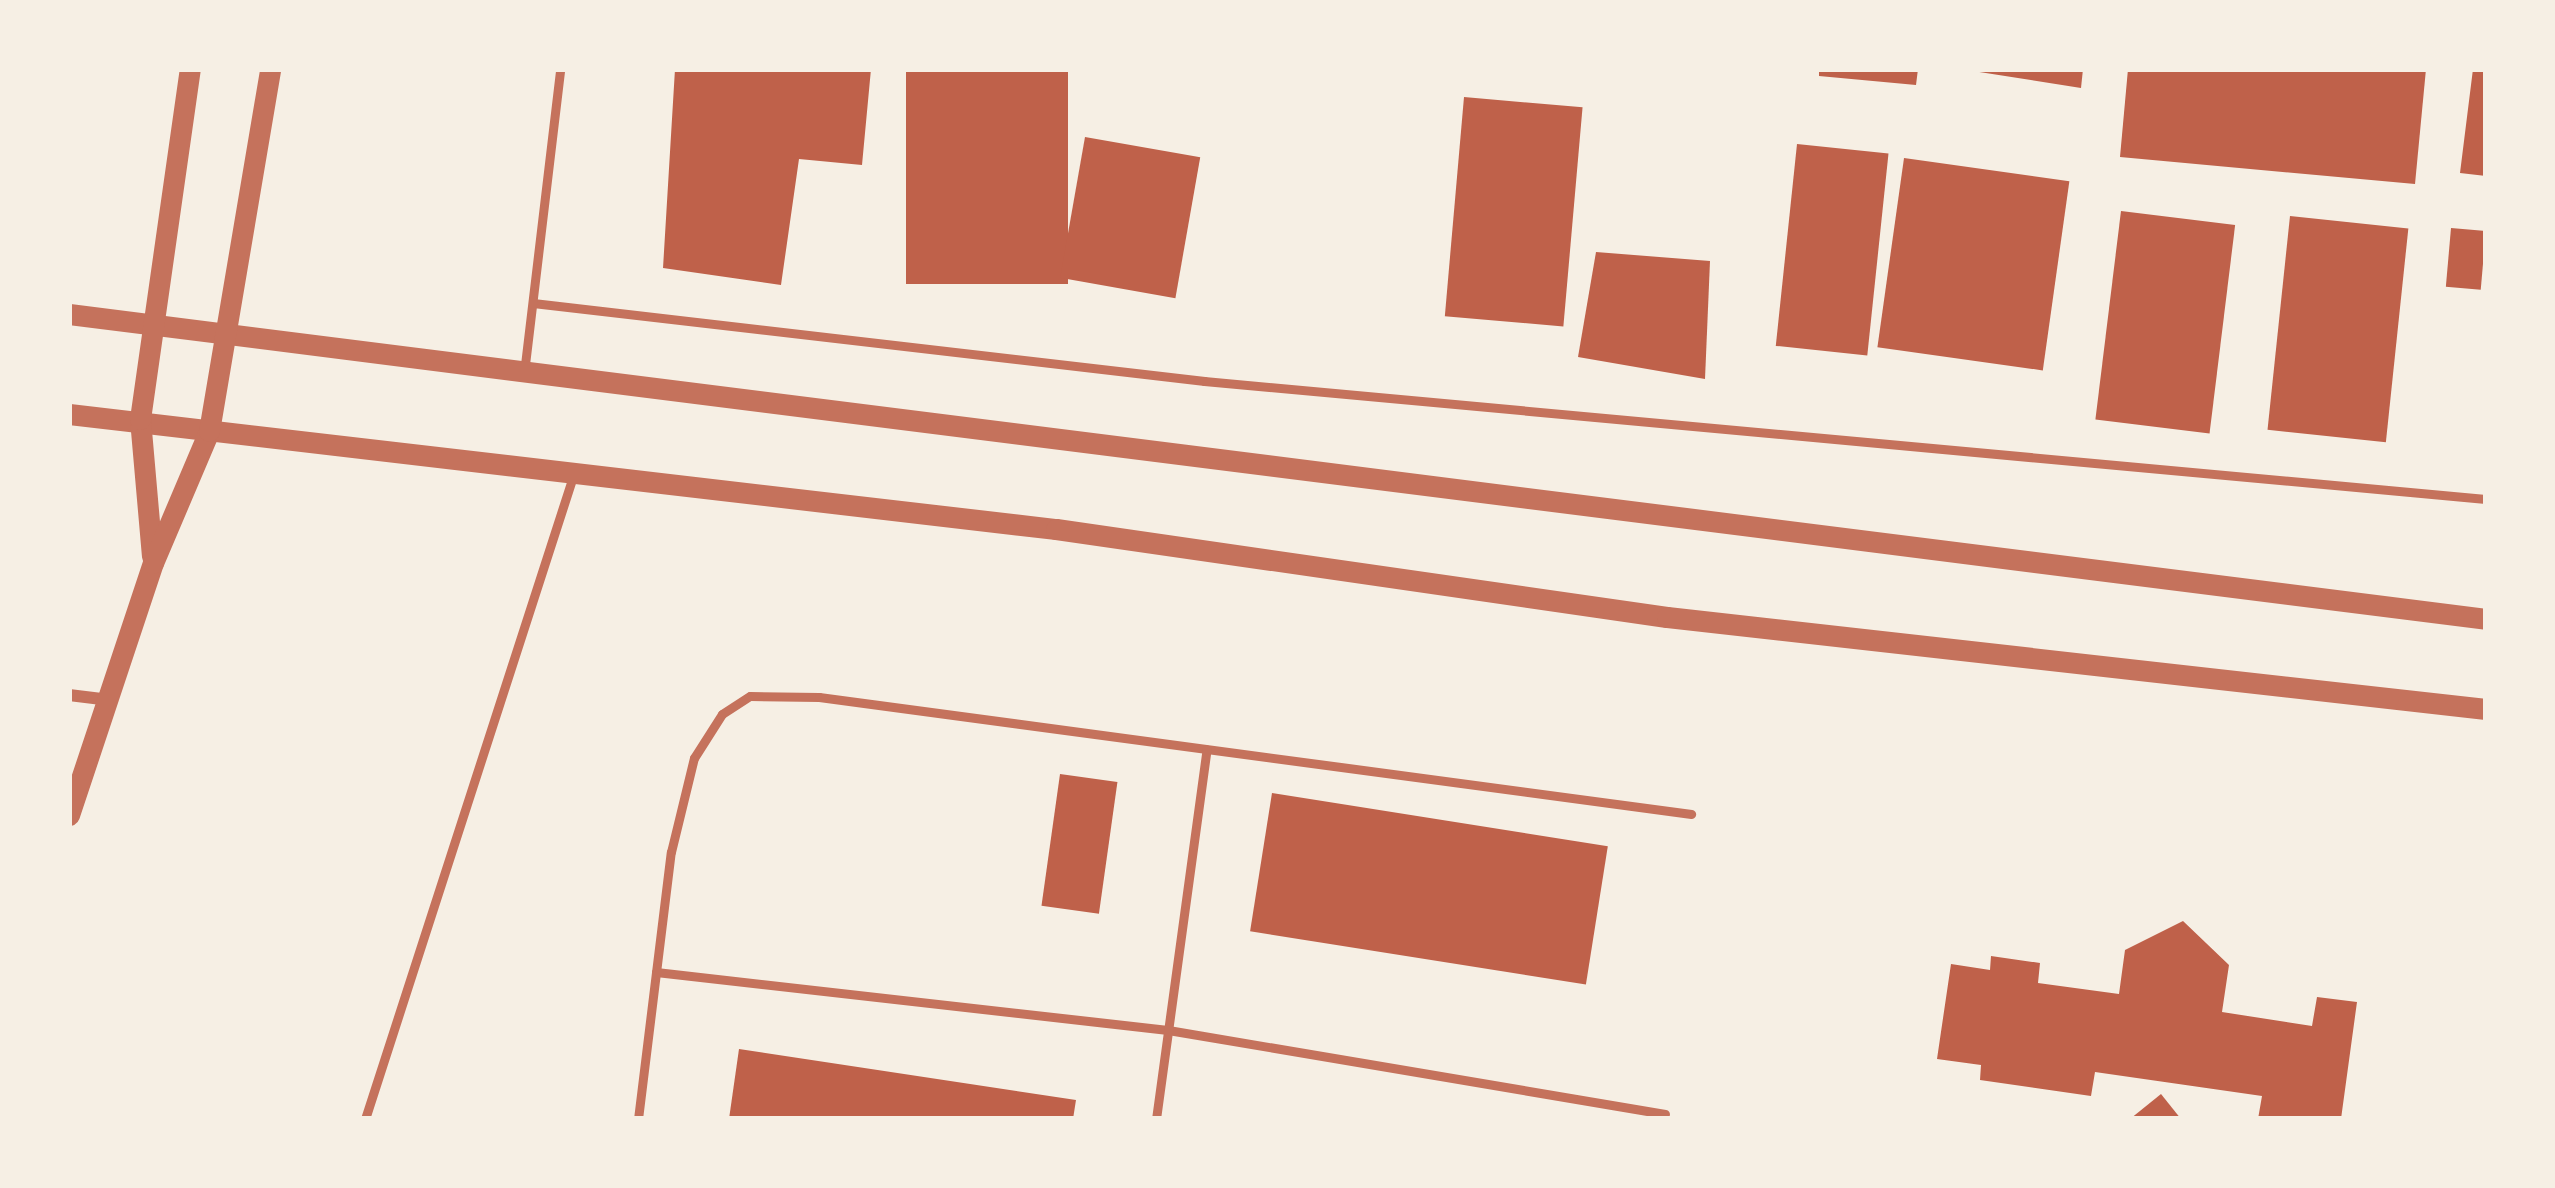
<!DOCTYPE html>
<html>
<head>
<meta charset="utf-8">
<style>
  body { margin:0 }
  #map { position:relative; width:2555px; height:1188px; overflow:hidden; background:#f6efe4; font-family:"PT Serif",serif }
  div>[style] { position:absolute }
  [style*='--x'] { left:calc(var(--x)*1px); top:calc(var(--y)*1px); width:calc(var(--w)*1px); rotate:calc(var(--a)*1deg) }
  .building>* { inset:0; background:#bf614a; transform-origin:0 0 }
  .service>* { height:9px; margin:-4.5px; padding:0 4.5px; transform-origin:4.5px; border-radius:4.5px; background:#c5725c }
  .minor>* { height:12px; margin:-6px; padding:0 6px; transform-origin:6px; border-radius:6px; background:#c5725c }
  .tertiary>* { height:21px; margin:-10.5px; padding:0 10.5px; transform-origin:10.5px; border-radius:10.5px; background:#c5725c }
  span { translate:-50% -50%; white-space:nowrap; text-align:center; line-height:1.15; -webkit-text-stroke:10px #f6efe4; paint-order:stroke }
  .frame { position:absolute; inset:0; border:72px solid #f6efe4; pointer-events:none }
</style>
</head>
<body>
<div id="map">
  <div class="building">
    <div style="clip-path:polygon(675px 69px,871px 69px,862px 165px,799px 159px,781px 285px,663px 268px)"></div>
    <div style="left:906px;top:69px;width:162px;height:215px"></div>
    <div style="clip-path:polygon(1819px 69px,1918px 69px,1916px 85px,1819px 76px)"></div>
    <div style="clip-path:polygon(1960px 69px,2083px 69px,2081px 88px)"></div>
    <div style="clip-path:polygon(2128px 69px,2426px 69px,2415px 184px,2120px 157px)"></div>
    <div style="clip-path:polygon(2473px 69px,2486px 69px,2486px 176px,2460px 173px)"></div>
    <div style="left:1464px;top:97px;width:119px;height:220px;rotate:5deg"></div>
    <div style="left:1085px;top:137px;width:117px;height:143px;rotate:10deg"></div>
    <div style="left:1797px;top:144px;width:92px;height:203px;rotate:6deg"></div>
    <div style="left:1904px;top:158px;width:167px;height:191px;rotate:8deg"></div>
    <div style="left:2121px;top:211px;width:115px;height:210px;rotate:7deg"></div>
    <div style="left:2290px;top:216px;width:119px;height:215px;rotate:6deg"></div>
    <div style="left:2451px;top:228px;width:35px;height:59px;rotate:5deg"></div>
    <div style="clip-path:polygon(1596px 252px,1710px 261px,1705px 379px,1578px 357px)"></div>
    <div style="left:1060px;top:774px;width:58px;height:133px;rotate:8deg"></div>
    <div style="left:1272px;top:793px;width:340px;height:140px;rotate:9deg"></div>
    <div style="clip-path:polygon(2183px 921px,2229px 965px,2222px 1012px,2312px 1026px,2317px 997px,2357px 1002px,2341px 1119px,2258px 1119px,2262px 1096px,2095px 1072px,2091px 1096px,1980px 1080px,1981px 1065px,1937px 1059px,1951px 964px,1990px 970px,1991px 956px,2040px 963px,2038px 983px,2119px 994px,2125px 950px)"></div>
    <div style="clip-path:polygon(739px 1049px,1076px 1100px,1073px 1119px,729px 1119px)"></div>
    <div style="clip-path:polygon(2161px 1094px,2181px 1119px,2130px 1119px)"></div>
  </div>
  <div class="service">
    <div style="--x:533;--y:303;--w:676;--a:6.63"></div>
    <div style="--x:1204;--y:381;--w:1287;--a:5.26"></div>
    <div style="--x:524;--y:373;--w:306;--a:-83.2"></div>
    <div style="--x:656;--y:972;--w:515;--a:6.46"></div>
    <div style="--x:1168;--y:1030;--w:504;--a:9.59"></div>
    <div style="--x:365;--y:1119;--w:676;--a:-72.07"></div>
    <div style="--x:638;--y:1119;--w:269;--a:-83"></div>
    <div style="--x:671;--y:852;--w:97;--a:-76.3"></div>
    <div style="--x:694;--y:758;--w:52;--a:-57.5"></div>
    <div style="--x:722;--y:714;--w:33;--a:-33"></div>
    <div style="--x:750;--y:696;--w:69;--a:0.8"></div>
    <div style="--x:819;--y:697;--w:880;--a:7.64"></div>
    <div style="--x:1156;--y:1119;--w:373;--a:-82.2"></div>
  </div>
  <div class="minor">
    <div style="--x:69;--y:695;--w:39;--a:7"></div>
  </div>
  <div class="tertiary">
    <div style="--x:69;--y:314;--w:2436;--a:7.19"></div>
    <div style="--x:69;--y:414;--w:994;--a:6.65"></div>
    <div style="--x:1056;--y:529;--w:617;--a:8.2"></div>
    <div style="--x:1667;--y:617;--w:824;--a:6.41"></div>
    <div style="--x:152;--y:556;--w:138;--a:-95"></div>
    <div style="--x:140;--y:419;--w:354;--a:-81.9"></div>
    <div style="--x:69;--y:815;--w:266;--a:-71.6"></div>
    <div style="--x:153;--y:563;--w:143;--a:-67"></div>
    <div style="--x:209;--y:431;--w:367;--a:-80.4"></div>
  </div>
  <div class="frame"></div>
</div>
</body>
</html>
